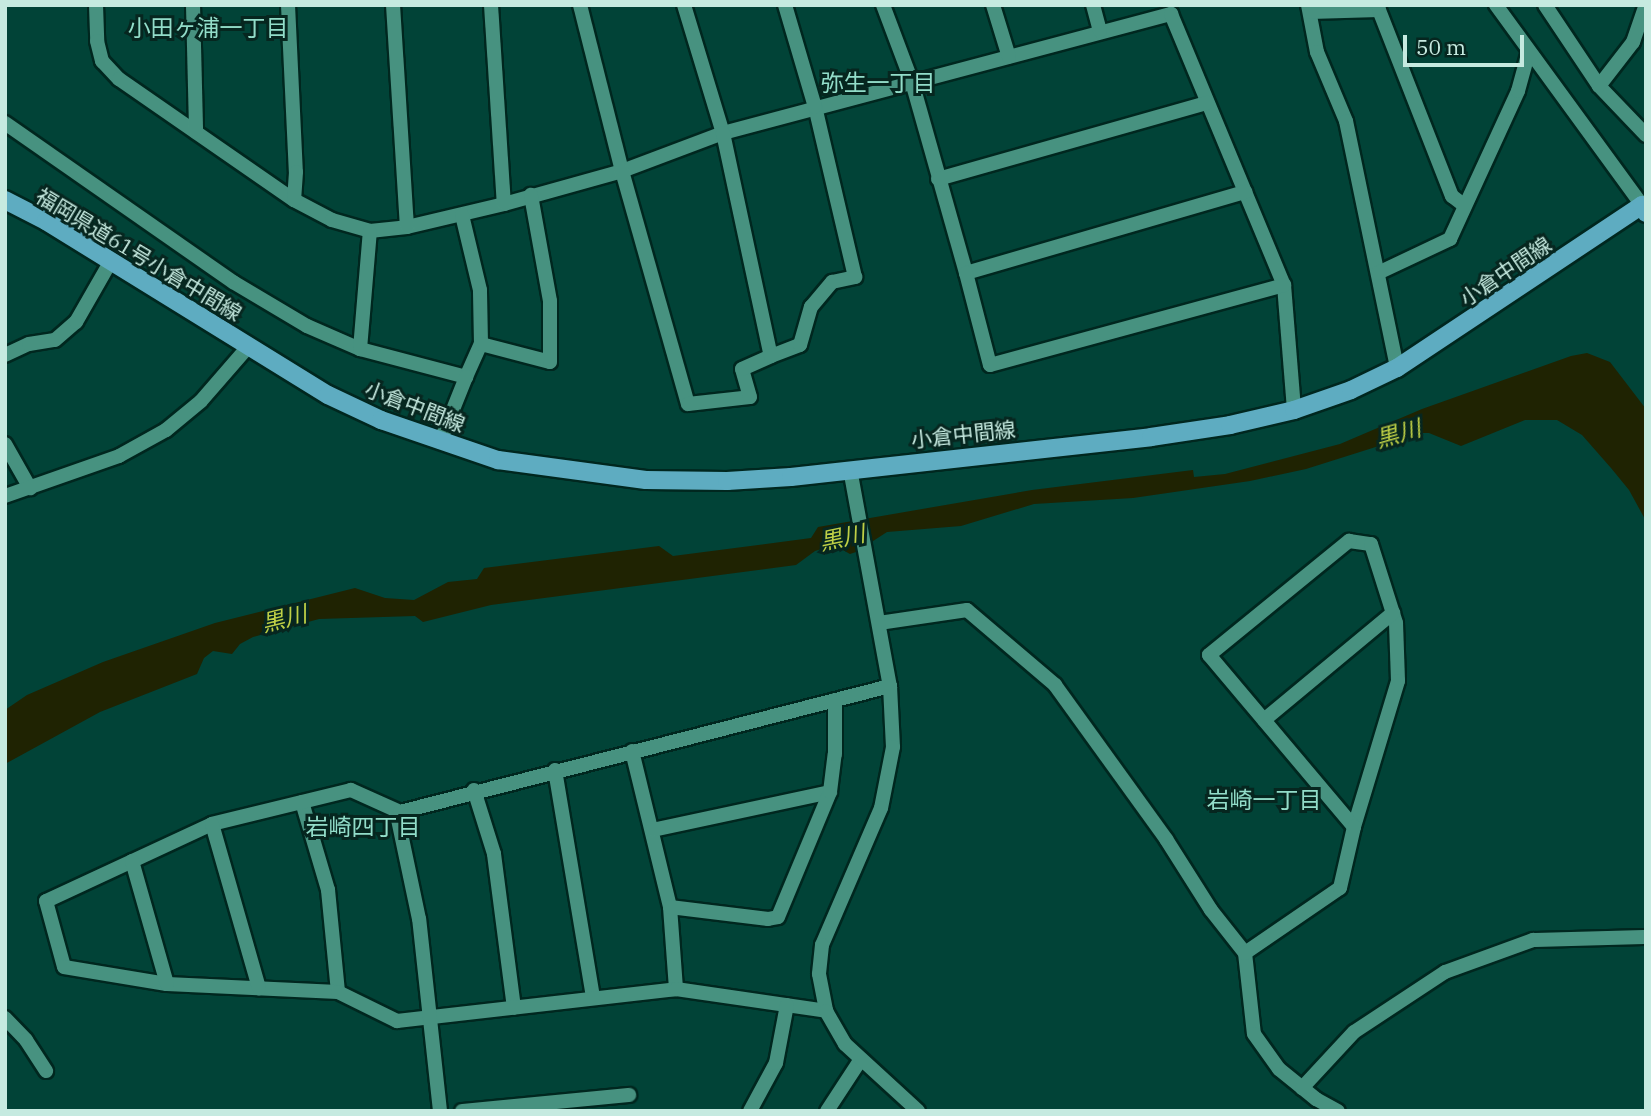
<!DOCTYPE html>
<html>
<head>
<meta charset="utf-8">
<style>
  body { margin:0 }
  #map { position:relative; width:1651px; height:1116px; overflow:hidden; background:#014337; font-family:"IBM Plex Serif","Noto Sans JP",serif }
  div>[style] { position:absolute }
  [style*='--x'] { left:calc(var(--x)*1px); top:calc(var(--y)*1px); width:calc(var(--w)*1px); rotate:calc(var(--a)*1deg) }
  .water>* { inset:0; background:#1f2302 }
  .roads { filter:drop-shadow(2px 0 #00271f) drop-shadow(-2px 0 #00271f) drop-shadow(0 2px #00271f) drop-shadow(0 -2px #00271f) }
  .minor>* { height:14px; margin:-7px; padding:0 7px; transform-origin:7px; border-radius:7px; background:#479280 }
  .tertiary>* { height:14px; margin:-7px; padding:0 7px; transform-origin:7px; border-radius:7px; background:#479280 }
  .primary>* { height:18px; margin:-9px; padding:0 9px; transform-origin:9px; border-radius:9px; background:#5eacc1 }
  span { translate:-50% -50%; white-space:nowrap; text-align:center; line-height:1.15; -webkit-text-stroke:6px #06261f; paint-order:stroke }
  .street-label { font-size:21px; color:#c6eae0 }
  .neighbourhood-label { font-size:23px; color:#92ddc9 }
  .water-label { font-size:23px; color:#bfd046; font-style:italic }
  .frame { position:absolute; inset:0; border:7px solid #c6eae0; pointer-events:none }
  .scale { position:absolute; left:1403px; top:35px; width:121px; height:32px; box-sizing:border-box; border:4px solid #c6eae0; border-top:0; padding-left:9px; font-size:21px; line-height:24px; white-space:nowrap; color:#c6eae0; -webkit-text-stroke:5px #06261f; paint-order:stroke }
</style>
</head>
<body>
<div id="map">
  <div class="water">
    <div style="clip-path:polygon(1587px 353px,1610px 362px,1646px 409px,1646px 521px,1629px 490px,1611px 468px,1582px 435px,1557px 420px,1525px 420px,1461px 446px,1429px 433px,1420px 433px,1306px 469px,1250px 481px,1133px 498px,1034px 504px,961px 526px,887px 532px,856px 552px,850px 554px,834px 545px,815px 551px,796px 565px,491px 605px,423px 622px,415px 616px,319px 619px,253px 637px,240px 644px,232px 654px,213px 651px,204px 658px,197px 674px,100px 712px,5px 764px,5px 710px,27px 695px,103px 662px,215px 623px,355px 588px,385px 598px,414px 600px,448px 582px,477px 579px,484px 568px,659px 546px,673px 556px,811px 538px,818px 527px,1032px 490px,1193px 470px,1194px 477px,1225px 474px,1340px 444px,1422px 409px,1571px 356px)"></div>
  </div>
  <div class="roads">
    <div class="minor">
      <div style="--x:96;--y:5;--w:36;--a:88"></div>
      <div style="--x:97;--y:41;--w:21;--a:76"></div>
      <div style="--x:102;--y:61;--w:25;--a:47"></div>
      <div style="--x:119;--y:79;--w:213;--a:34.7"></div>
      <div style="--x:294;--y:200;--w:43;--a:27.8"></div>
      <div style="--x:332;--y:220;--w:40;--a:16"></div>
      <div style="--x:370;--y:231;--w:37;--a:-6"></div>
      <div style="--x:407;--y:227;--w:100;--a:-13.3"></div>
      <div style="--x:504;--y:204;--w:123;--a:-15.6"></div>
      <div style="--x:622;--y:171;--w:108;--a:-20.6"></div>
      <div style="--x:723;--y:133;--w:464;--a:-14.9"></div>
      <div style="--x:1171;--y:14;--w:294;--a:67.4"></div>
      <div style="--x:1284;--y:285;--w:125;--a:85.4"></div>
      <div style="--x:193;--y:5;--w:127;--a:88.6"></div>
      <div style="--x:288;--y:5;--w:167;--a:87.3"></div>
      <div style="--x:296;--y:172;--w:28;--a:94"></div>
      <div style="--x:393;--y:5;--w:222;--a:86.4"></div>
      <div style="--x:491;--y:5;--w:199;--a:86.3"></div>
      <div style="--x:580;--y:5;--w:171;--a:75.8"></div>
      <div style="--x:622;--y:171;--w:242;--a:74.2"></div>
      <div style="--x:688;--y:404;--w:62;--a:-6.4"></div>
      <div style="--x:750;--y:397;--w:29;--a:-106"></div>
      <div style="--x:742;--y:369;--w:32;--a:-24"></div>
      <div style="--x:684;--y:5;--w:134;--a:73.1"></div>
      <div style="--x:723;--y:133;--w:228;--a:77.9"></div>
      <div style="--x:771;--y:356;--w:31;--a:-21"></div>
      <div style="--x:800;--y:345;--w:40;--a:-74"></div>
      <div style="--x:811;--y:307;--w:33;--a:-50"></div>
      <div style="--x:832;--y:282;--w:24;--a:-12"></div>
      <div style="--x:855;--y:277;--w:175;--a:-103.2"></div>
      <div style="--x:815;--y:107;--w:106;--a:-106.4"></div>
      <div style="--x:883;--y:5;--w:82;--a:69.4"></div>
      <div style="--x:912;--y:82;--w:198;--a:74.2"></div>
      <div style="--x:966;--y:273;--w:291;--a:-16.2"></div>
      <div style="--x:993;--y:5;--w:54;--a:72.9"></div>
      <div style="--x:1093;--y:5;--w:27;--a:75"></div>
      <div style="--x:1308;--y:5;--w:48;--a:79.2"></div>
      <div style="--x:1317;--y:52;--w:75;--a:67.2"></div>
      <div style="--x:1346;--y:121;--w:252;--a:78.3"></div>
      <div style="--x:1545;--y:5;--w:97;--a:56.3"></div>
      <div style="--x:1599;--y:86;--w:68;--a:46.2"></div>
      <div style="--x:1310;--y:12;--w:69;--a:-1.7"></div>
      <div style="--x:1379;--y:10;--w:200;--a:68.6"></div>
      <div style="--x:1452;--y:196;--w:16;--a:38"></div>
      <div style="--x:1599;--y:86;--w:56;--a:-52.3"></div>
      <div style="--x:1633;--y:42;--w:39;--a:-71"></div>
      <div style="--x:5;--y:123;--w:278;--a:34.9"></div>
      <div style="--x:233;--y:282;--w:86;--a:30.7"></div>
      <div style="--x:307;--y:326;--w:58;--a:23.5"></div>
      <div style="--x:360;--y:349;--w:110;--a:14.8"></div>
      <div style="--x:466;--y:377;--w:36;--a:-66"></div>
      <div style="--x:481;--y:344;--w:54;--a:-91.1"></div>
      <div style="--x:480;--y:290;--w:77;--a:-103.5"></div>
      <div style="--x:938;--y:179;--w:280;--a:-15.8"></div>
      <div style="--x:966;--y:273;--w:95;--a:75.4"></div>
      <div style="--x:990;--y:365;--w:305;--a:-15.2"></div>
      <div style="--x:1378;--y:273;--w:80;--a:-25.3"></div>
      <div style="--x:1450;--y:239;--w:163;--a:-65.3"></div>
      <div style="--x:1518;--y:91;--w:41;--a:-74.6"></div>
      <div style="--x:481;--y:344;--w:71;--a:14.6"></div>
      <div style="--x:550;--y:362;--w:61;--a:-90"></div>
      <div style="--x:550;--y:301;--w:108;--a:-100.2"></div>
      <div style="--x:360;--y:349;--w:118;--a:-85.2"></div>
      <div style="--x:5;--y:355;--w:26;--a:-25"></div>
      <div style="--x:29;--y:344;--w:26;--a:-9"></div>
      <div style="--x:55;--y:340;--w:28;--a:-41"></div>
      <div style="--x:76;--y:322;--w:70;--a:-60.2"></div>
      <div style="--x:440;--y:442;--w:70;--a:-68.2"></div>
      <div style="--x:5;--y:444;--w:51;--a:60.4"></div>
      <div style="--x:1349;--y:541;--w:22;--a:8"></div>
      <div style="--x:1371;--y:544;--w:83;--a:72.4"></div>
      <div style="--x:1396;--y:623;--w:58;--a:88"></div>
      <div style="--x:1398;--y:681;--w:152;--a:106.8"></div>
      <div style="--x:1354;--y:827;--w:225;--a:-130.1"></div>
      <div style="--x:1209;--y:655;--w:181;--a:-39.2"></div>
      <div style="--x:879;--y:623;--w:89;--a:-8.4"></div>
      <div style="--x:967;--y:610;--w:116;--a:40.4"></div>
      <div style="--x:1055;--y:685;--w:190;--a:54.2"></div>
      <div style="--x:1166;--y:839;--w:84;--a:57.6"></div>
      <div style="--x:1211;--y:910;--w:55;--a:51.7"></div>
      <div style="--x:1245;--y:953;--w:81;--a:83.7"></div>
      <div style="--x:1254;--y:1034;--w:43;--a:54.5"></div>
      <div style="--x:1279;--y:1069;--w:48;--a:39"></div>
      <div style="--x:1316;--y:1099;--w:25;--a:29"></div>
      <div style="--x:1264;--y:720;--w:168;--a:-39.7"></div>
      <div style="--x:632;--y:751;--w:161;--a:76.3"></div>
      <div style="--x:670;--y:907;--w:82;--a:85.8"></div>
      <div style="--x:555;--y:770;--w:230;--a:80.5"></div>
      <div style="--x:474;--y:790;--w:67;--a:72.6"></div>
      <div style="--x:494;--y:854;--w:155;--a:82.6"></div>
      <div style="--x:302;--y:802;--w:92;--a:73.5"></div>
      <div style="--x:328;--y:890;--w:102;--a:84.4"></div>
      <div style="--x:400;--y:812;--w:54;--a:-155.8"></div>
      <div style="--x:351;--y:790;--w:143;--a:166.3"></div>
      <div style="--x:212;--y:824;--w:183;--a:155.1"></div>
      <div style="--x:46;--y:901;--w:68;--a:74.7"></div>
      <div style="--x:64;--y:967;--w:104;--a:9.4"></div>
      <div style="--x:167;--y:984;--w:171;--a:2.7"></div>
      <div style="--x:338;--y:992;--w:66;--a:26.2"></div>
      <div style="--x:397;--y:1021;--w:281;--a:-6.5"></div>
      <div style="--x:676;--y:989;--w:152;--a:8.3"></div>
      <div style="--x:212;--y:824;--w:171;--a:74"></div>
      <div style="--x:653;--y:830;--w:181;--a:-12.1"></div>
      <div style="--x:132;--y:861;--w:128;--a:74.1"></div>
      <div style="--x:670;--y:907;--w:99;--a:7"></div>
      <div style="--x:768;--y:919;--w:10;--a:-11"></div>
      <div style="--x:778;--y:917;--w:135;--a:-67.4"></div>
      <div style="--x:830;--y:792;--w:38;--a:-83"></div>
      <div style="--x:835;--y:754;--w:54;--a:-90"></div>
      <div style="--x:1245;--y:953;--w:115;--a:-34.4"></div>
      <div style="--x:1340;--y:888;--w:63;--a:-77.1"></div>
      <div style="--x:5;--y:1018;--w:30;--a:46"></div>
      <div style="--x:26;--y:1040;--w:37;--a:57"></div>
      <div style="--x:1302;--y:1088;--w:76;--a:-47.1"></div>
      <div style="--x:1354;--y:1032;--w:109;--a:-33.4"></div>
      <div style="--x:1445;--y:972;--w:94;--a:-20"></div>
      <div style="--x:1533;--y:940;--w:113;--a:-1.5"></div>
      <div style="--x:462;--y:1111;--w:168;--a:-5.5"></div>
      <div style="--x:750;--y:1111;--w:55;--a:-61.6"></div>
      <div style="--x:776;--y:1063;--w:59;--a:-79.3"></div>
      <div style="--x:827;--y:1111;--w:62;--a:-56.8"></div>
    </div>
    <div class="tertiary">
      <div style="--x:1496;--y:5;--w:248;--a:53.9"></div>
      <div style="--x:850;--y:469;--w:221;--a:79.6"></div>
      <div style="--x:890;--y:686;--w:61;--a:87.2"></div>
      <div style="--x:893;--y:747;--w:62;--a:101.1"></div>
      <div style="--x:881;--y:808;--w:149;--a:113.3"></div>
      <div style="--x:822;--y:945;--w:29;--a:96"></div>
      <div style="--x:819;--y:974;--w:38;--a:79"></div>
      <div style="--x:826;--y:1011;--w:38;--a:60"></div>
      <div style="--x:845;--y:1044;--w:99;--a:42.5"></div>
      <div style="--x:5;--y:496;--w:121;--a:-19.3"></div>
      <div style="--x:119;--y:456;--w:54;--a:-29"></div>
      <div style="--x:166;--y:430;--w:45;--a:-39.6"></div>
      <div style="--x:201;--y:401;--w:72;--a:-49"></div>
      <div style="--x:440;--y:1111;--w:193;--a:-96.2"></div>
      <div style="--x:419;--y:919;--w:102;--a:-101.9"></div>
      <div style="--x:398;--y:819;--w:7;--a:-74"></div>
      <div style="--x:400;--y:812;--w:506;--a:-14.42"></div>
    </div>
    <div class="primary">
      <div style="--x:5;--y:200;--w:46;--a:27.1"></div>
      <div style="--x:46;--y:221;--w:331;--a:31.7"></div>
      <div style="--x:328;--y:395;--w:59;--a:25.3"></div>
      <div style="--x:381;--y:420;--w:124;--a:18.9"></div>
      <div style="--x:498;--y:460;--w:149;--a:7.7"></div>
      <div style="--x:646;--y:480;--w:81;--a:0.7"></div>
      <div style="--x:727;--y:481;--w:64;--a:-3.6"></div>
      <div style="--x:791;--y:477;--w:362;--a:-6.3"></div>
      <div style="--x:1151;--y:437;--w:80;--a:-8.6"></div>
      <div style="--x:1230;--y:425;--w:66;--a:-13.2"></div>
      <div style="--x:1294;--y:410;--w:60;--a:-19.3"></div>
      <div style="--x:1351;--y:390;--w:51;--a:-25.6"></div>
      <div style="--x:1397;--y:368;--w:294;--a:-33.6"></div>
      <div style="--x:1642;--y:205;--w:9;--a:63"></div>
    </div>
  </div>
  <div class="street-label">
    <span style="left:139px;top:254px;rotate:31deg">福岡県道61号小倉中間線</span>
    <span style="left:1505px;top:271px;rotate:-34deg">小倉中間線</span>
    <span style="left:415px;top:406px;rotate:21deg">小倉中間線</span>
    <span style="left:963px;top:434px;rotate:-6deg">小倉中間線</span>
  </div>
  <div class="neighbourhood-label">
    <span style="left:208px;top:27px">小田ヶ浦一丁目</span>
    <span style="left:878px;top:82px">弥生一丁目</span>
    <span style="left:1264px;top:799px">岩崎一丁目</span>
    <span style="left:363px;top:826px">岩崎四丁目</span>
  </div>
  <div class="water-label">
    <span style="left:1398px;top:433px;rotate:-16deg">黒川</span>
    <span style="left:842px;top:537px;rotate:-12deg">黒川</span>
    <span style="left:284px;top:618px;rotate:-14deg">黒川</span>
  </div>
  <div class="frame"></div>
  <div class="scale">50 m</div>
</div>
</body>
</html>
